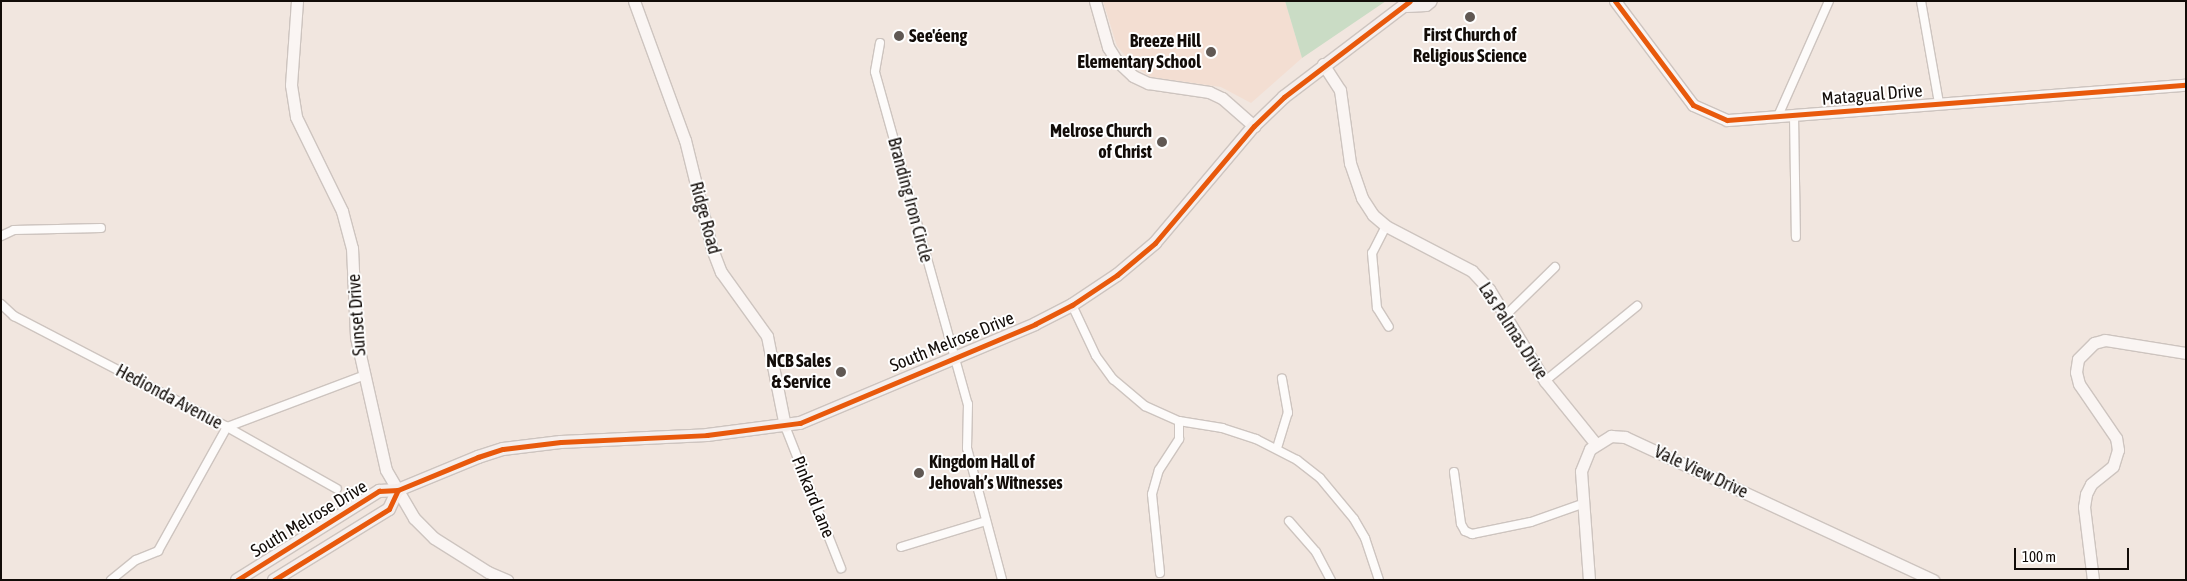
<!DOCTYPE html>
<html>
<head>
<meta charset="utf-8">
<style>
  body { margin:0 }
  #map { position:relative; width:2187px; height:581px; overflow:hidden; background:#f1e6df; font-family:"Asap Condensed",sans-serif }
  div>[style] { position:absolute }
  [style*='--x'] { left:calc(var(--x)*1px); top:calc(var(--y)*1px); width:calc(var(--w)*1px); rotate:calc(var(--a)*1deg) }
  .built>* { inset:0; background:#f3ded2 }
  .green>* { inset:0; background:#cadcc5 }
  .roads { filter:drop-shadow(1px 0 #cdc4bf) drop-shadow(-1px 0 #cdc4bf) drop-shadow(0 1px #cdc4bf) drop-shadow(0 -1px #cdc4bf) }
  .street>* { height:8px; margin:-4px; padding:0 4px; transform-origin:4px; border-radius:4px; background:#fdfbfa }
  .secondary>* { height:11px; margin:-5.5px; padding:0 5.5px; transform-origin:5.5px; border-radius:5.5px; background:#faf5f3 }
  .primary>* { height:12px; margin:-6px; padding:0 6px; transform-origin:6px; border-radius:6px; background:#f5efed }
  .cycleway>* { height:5px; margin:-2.5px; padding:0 2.5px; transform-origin:2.5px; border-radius:2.5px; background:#e8590c }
  .dots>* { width:14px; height:14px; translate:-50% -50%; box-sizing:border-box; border:2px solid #fff; border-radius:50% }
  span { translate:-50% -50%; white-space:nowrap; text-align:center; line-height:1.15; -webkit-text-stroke:4px #fff; paint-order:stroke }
  .poi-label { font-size:18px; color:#120c08; font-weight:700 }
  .left { translate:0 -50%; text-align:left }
  .right { translate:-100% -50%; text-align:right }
  .street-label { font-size:18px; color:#120c08 }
  .frame { position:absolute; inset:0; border:2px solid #120c08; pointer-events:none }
  .scale { position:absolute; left:2014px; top:548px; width:115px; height:22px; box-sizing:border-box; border:2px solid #120c08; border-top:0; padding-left:6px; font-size:15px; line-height:18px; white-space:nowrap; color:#120c08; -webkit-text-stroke:4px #fff; paint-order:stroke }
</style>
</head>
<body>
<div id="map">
  <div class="built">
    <div style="clip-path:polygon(1103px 1px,1285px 1px,1302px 58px,1251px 103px,1221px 87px,1151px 77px,1133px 65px,1117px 46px)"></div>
  </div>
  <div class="green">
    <div style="clip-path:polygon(1285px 1px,1386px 1px,1302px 58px)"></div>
  </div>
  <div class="roads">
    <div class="street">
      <div style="--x:1921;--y:1;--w:104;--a:80"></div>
      <div style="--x:880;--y:43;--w:29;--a:100"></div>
      <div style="--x:875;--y:72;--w:345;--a:74.4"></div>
      <div style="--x:968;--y:404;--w:44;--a:91.3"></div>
      <div style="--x:967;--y:448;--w:137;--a:75.1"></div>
      <div style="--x:1794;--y:115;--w:122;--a:89.1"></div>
      <div style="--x:1778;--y:116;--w:126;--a:-66.1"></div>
      <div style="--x:1386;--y:226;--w:30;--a:117"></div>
      <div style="--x:1372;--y:253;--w:55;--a:84.8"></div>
      <div style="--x:1377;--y:308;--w:22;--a:58"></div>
      <div style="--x:1;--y:236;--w:14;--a:-25"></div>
      <div style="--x:14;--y:230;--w:87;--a:-1.3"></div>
      <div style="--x:1;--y:304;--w:18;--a:43"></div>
      <div style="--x:14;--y:316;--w:240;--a:27.5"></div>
      <div style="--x:227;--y:427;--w:126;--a:29.4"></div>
      <div style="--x:1072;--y:305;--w:56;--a:64.8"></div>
      <div style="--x:1096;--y:356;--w:29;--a:54"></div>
      <div style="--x:1113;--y:379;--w:42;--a:40.2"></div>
      <div style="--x:1145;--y:406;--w:37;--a:24"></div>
      <div style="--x:1179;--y:421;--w:44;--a:9.2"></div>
      <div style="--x:1222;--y:428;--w:36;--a:18"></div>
      <div style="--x:1256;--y:439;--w:46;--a:27.1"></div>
      <div style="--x:1297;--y:460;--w:29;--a:38"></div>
      <div style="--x:1320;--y:478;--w:53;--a:50.3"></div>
      <div style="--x:1354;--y:519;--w:22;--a:60"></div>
      <div style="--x:1365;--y:538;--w:44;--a:71.6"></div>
      <div style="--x:1505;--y:316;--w:70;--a:-44.4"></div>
      <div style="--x:1545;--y:381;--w:119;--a:-39.2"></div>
      <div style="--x:785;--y:426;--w:153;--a:68.5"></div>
      <div style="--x:1277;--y:448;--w:37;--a:-73"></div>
      <div style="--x:1288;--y:413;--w:35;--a:-100"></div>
      <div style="--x:1454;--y:472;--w:52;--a:82.3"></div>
      <div style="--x:1461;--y:524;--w:8;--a:60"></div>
      <div style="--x:1465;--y:531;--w:8;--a:23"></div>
      <div style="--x:1472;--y:534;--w:60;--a:-11.5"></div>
      <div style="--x:1531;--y:522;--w:57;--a:-19.4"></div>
      <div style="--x:1289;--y:521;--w:41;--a:48.9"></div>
      <div style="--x:1316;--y:552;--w:32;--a:62"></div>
      <div style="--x:901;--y:547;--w:89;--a:-17"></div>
      <div style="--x:1160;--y:573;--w:79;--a:-95.8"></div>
      <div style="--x:1152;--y:494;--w:25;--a:-74"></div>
      <div style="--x:1159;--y:470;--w:37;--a:-57"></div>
      <div style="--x:1179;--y:439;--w:18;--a:-90"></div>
      <div style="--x:111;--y:580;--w:32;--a:-39"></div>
      <div style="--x:136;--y:560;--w:24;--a:-22"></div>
      <div style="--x:158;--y:551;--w:142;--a:-60.9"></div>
      <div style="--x:227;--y:427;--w:145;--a:-20.6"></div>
    </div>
    <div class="secondary">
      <div style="--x:297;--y:1;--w:84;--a:94.1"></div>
      <div style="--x:291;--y:85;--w:32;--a:81"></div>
      <div style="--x:296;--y:117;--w:105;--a:63.9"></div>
      <div style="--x:342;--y:211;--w:38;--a:75"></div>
      <div style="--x:352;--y:248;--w:89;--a:87.4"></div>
      <div style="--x:356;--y:337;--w:136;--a:77.3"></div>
      <div style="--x:386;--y:470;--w:56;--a:59.7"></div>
      <div style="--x:414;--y:518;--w:28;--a:45"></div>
      <div style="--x:434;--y:538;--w:64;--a:32.2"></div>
      <div style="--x:488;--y:572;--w:21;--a:23"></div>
      <div style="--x:634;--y:1;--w:148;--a:69.9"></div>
      <div style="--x:685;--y:140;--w:112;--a:76.1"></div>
      <div style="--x:712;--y:249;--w:25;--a:69"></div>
      <div style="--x:721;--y:272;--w:79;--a:54.3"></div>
      <div style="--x:767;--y:336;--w:92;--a:78.7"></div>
      <div style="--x:1095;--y:1;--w:48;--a:74.2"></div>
      <div style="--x:1108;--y:47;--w:15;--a:58"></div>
      <div style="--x:1116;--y:60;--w:23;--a:43"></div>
      <div style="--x:1133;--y:76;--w:17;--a:25"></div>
      <div style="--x:1148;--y:83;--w:62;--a:8.4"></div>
      <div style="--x:1209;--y:92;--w:14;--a:25"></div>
      <div style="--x:1222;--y:98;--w:43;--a:41.2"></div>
      <div style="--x:1615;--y:1;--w:130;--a:53.1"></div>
      <div style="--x:1693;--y:105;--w:37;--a:24"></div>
      <div style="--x:1727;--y:120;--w:460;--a:-4.4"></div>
      <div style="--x:1323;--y:64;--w:31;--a:57"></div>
      <div style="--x:1340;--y:90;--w:74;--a:82.2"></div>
      <div style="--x:1350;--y:163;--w:37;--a:71"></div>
      <div style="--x:1362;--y:198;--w:20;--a:57"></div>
      <div style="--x:1373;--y:215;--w:17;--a:40"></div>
      <div style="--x:1386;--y:226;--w:97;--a:27.6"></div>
      <div style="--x:1472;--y:271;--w:25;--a:47"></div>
      <div style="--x:1489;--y:289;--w:108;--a:58.7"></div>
      <div style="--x:1545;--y:381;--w:80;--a:51.1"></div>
      <div style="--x:1589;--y:580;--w:109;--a:-94.2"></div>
      <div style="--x:1581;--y:471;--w:24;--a:-68"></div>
      <div style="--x:1590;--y:449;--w:25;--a:-32"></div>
      <div style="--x:1611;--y:436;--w:14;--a:4"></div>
      <div style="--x:1625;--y:437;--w:340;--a:24.9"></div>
      <div style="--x:2093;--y:580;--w:74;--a:-97"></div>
      <div style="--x:2084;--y:507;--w:13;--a:-81"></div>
      <div style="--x:2086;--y:494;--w:11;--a:-63"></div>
      <div style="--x:2091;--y:484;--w:28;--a:-39"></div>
      <div style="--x:2113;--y:466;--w:17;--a:-73"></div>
      <div style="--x:2118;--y:450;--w:12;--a:-99"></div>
      <div style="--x:2116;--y:438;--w:65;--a:-124.4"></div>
      <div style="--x:2079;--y:384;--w:12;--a:-104"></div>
      <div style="--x:2076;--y:372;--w:13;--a:-81"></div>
      <div style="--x:2078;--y:359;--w:23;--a:-45"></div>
      <div style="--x:2094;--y:343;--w:11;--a:-15"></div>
      <div style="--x:2105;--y:340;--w:82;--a:9.1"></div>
    </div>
    <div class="primary">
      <div style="--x:1407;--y:6;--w:19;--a:-3"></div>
      <div style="--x:1426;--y:5;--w:6;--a:-39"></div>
      <div style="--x:237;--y:580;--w:168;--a:-32.1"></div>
      <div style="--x:379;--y:491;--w:19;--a:-3"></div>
      <div style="--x:398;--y:490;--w:87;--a:-22.4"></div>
      <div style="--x:478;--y:457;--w:26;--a:-18"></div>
      <div style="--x:503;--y:449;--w:58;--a:-6.9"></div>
      <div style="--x:561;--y:442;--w:146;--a:-2.7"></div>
      <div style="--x:707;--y:435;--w:94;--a:-7.4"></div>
      <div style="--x:800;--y:423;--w:255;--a:-22.8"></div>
      <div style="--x:1035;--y:324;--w:42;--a:-27.2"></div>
      <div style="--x:1072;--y:305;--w:54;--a:-33.7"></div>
      <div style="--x:1117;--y:275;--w:50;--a:-40.1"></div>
      <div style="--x:1155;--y:243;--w:153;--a:-49.8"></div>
      <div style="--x:1254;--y:126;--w:42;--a:-44"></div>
      <div style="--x:1284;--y:97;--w:158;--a:-37.3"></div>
      <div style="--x:274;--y:580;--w:135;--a:-31.7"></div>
      <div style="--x:389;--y:509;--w:21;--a:-65"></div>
    </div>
  </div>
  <div class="cycleway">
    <div style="--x:1615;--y:1;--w:130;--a:53.1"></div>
    <div style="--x:1693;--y:105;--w:37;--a:24"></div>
    <div style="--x:1727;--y:120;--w:460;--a:-4.4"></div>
    <div style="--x:237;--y:580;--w:168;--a:-32.1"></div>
    <div style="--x:379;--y:491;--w:19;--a:-3"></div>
    <div style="--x:398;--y:490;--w:87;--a:-22.4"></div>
    <div style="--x:478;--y:457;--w:26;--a:-18"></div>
    <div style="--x:503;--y:449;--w:58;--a:-6.9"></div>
    <div style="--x:561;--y:442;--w:146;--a:-2.7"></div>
    <div style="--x:707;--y:435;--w:94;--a:-7.4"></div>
    <div style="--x:800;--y:423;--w:255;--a:-22.8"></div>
    <div style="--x:1035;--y:324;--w:42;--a:-27.2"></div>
    <div style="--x:1072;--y:305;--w:54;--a:-33.7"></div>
    <div style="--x:1117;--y:275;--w:50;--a:-40.1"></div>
    <div style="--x:1155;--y:243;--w:153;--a:-49.8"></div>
    <div style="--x:1254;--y:126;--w:42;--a:-44"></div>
    <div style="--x:1284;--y:97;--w:158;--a:-37.3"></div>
    <div style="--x:274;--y:580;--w:135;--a:-31.7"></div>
    <div style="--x:389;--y:509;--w:21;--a:-65"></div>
  </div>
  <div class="dots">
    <div style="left:1470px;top:17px;background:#605853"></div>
    <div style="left:899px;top:36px;background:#605853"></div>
    <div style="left:1211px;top:52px;background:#605853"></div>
    <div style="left:1162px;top:142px;background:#605853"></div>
    <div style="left:841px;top:372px;background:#605853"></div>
    <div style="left:919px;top:473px;background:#605853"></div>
  </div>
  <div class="poi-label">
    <span class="left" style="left:909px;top:36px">See'éeng</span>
    <span style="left:1470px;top:46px">First Church of<br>Religious Science</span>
    <span class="right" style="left:1201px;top:52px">Breeze Hill<br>Elementary School</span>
    <span class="right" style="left:1152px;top:142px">Melrose Church<br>of Christ</span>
    <span class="right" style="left:831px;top:372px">NCB Sales<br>&amp; Service</span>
    <span class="left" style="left:929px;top:473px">Kingdom Hall of<br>Jehovah’s Witnesses</span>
  </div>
  <div class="street-label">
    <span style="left:1872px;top:95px;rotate:-5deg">Matagual Drive</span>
    <span style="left:910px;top:200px;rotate:75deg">Branding Iron Circle</span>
    <span style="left:705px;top:218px;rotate:75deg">Ridge Road</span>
    <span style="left:357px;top:315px;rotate:-94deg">Sunset Drive</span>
    <span style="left:1513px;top:331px;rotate:57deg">Las Palmas Drive</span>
    <span style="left:952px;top:342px;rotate:-22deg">South Melrose Drive</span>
    <span style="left:169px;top:397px;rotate:28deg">Hedionda Avenue</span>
    <span style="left:1701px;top:472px;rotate:25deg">Vale View Drive</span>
    <span style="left:813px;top:497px;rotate:68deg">Pinkard Lane</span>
    <span style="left:309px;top:519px;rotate:-31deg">South Melrose Drive</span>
  </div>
  <div class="frame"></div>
  <div class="scale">100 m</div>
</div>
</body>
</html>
